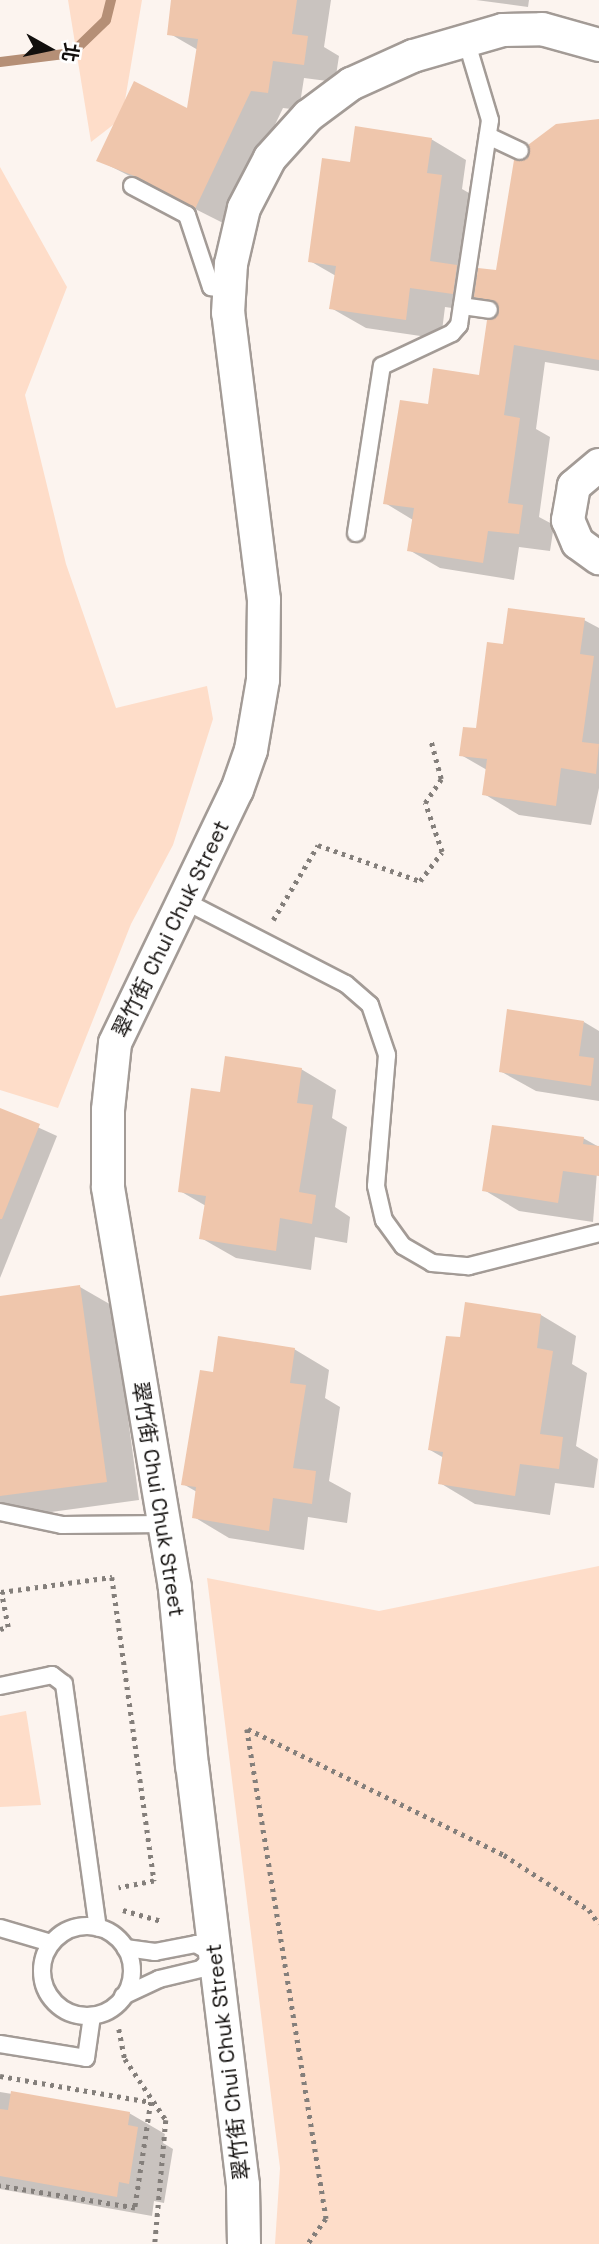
<!DOCTYPE html>
<html>
<head>
<meta charset="utf-8">
<style>
  body { margin:0 }
  #map { position:relative; width:599px; height:2244px; overflow:hidden; background:#fcf4ef; font-family:"Space Grotesk","Noto Sans TC",sans-serif }
  div>[style] { position:absolute }
  [style*='--x'] { left:calc(var(--x)*1px); top:calc(var(--y)*1px); width:calc(var(--w)*1px); rotate:calc(var(--a)*1deg) }
  .green>* { inset:0; background:#feddc9 }
  .shadow>* { inset:0; background:#0003 }
  .stream>* { height:10px; margin:-5px; padding:0 5px; transform-origin:5px; border-radius:5px; background:#b58f76 }
  .building>* { inset:0; background:#efc6ac }
  .path>* { height:4.5px; margin-top:-2.25px; transform-origin:0; background:repeating-linear-gradient(90deg,#847f7b 0 3.5px,transparent 0 8.5px) }
  .roads { filter:drop-shadow(2px 0 #a39b96) drop-shadow(-2px 0 #a39b96) drop-shadow(0 2px #a39b96) drop-shadow(0 -2px #a39b96) }
  .lane>* { height:16px; margin:-8px; padding:0 8px; transform-origin:8px; border-radius:8px; background:#fff }
  .lane>.ring { margin:-8px; padding:0; box-sizing:content-box; background:none; border:16px solid #fff; border-radius:50% }
  .street>* { height:32px; margin:-16px; padding:0 16px; transform-origin:16px; border-radius:16px; background:#fff }
  span { translate:-50% -50%; white-space:nowrap; text-align:center; line-height:1.15; -webkit-text-stroke:6px #fff; paint-order:stroke }
  .street-label { font-size:21px; color:#120f0d }
  .north { position:absolute; left:14px; top:14px; width:70px; height:70px; -webkit-text-stroke:5px #fff; paint-order:stroke; rotate:99deg; font-size:19px; font-weight:700; line-height:28px; text-align:center; color:#120f0d }
  .north::after { content:''; display:block; margin:auto; width:24px; height:32px; background:#120f0d; clip-path:polygon(50% 0,100% 100%,50% 72%,0 100%) }
</style>
</head>
<body>
<div id="map">
  <div class="green">
    <div style="clip-path:polygon(68px 0,142px 0,122px 118px,91px 142px)"></div>
    <div style="clip-path:polygon(0 167px,67px 287px,25px 395px,66px 564px,116px 708px,207px 686px,213px 719px,173px 845px,131px 924px,58px 1108px,0 1090px)"></div>
    <div style="clip-path:polygon(599px 1566px,599px 2244px,275px 2244px,280px 2168px,207px 1578px,379px 1611px)"></div>
    <div style="clip-path:polygon(26px 1711px,41px 1805px,0 1807px,0 1716px)"></div>
  </div>
  <div class="shadow">
    <div style="clip-path:polygon(177px 0,331px 0,324px 47px,339px 56px,335px 82px,304px 78px,299px 110px,283px 108px,227px 225px,98px 160px,188px 110px,198px 50px,172px 35px)"></div>
    <div style="clip-path:polygon(476px 0,529px 0,528px 7px)"></div>
    <div style="clip-path:polygon(599px 121px,599px 371px,545px 362px,536px 429px,550px 437px,539px 517px,554px 525px,550px 551px,519px 547px,514px 580px,440px 568px,409px 550px,413px 520px,385px 503px,429px 406px,480px 377px,502px 313px,489px 304px,488px 313px,445px 307px,441px 339px,366px 328px,331px 308px,336px 276px,310px 261px,351px 164px,431px 139px,466px 160px,462px 189px,476px 197px,466px 272px,478px 279px,497px 272px,528px 161px)"></div>
    <div style="clip-path:polygon(584px 620px,599px 628px,599px 788px,591px 825px,519px 815px,484px 794px,487px 770px,461px 755px,477px 730px,504px 646px)"></div>
    <div style="clip-path:polygon(584px 1022px,599px 1031px,599px 1101px,536px 1091px,500px 1071px)"></div>
    <div style="clip-path:polygon(301px 1069px,336px 1090px,332px 1118px,347px 1127px,335px 1207px,350px 1217px,347px 1243px,315px 1237px,311px 1270px,236px 1258px,201px 1238px,206px 1206px,180px 1191px,221px 1094px)"></div>
    <div style="clip-path:polygon(0 1110px,57px 1136px,0 1278px)"></div>
    <div style="clip-path:polygon(583px 1138px,599px 1147px,593px 1222px,519px 1211px,484px 1190px)"></div>
    <div style="clip-path:polygon(80px 1287px,113px 1306px,139px 1500px,0 1519px,0 1298px)"></div>
    <div style="clip-path:polygon(466px 1304px,541px 1315px,576px 1336px,572px 1364px,587px 1373px,576px 1446px,598px 1459px,594px 1488px,555px 1483px,550px 1515px,475px 1504px,440px 1483px,444px 1458px,430px 1450px,461px 1339px)"></div>
    <div style="clip-path:polygon(294px 1349px,329px 1370px,325px 1398px,340px 1407px,329px 1481px,351px 1493px,347px 1523px,308px 1517px,304px 1550px,229px 1538px,194px 1517px,197px 1492px,183px 1484px,214px 1374px)"></div>
    <div style="clip-path:polygon(0 2092px,129px 2113px,165px 2134px,163px 2143px,173px 2149px,164px 2203px,154px 2201px,152px 2216px,0 2189px)"></div>
  </div>
  <div class="stream">
    <div style="--x:0;--y:62;--w:73;--a:-7.1"></div>
    <div style="--x:72;--y:53;--w:47;--a:-44.1"></div>
    <div style="--x:106;--y:20;--w:21;--a:-76"></div>
  </div>
  <div class="building">
    <div style="clip-path:polygon(171px 0,297px 0,292px 34px,308px 36px,304px 65px,273px 61px,268px 93px,251px 91px,195px 209px,137px 177px,96px 161px,134px 81px,187px 108px,198px 39px,167px 35px)"></div>
    <div style="clip-path:polygon(599px 119px,599px 360px,514px 345px,504px 415px,520px 418px,508px 503px,523px 505px,519px 534px,488px 531px,483px 563px,407px 551px,414px 508px,383px 504px,400px 400px,428px 404px,433px 368px,479px 375px,487px 320px,499px 311px,495px 301px,474px 297px,478px 268px,496px 270px,514px 160px,527px 159px,528px 145px,556px 124px)"></div>
    <div style="clip-path:polygon(355px 126px,432px 138px,427px 173px,442px 175px,430px 261px,457px 265px,453px 294px,410px 288px,406px 320px,329px 309px,336px 266px,308px 262px,322px 158px,350px 162px)"></div>
    <div style="clip-path:polygon(508px 608px,585px 618px,580px 654px,594px 656px,582px 742px,599px 744px,596px 774px,561px 768px,556px 806px,482px 795px,487px 759px,459px 756px,463px 727px,476px 728px,487px 642px,503px 644px)"></div>
    <div style="clip-path:polygon(507px 1009px,584px 1021px,579px 1056px,594px 1058px,591px 1086px,499px 1072px)"></div>
    <div style="clip-path:polygon(225px 1056px,302px 1068px,297px 1103px,313px 1105px,299px 1192px,316px 1195px,312px 1224px,280px 1218px,276px 1251px,199px 1239px,206px 1196px,178px 1192px,191px 1088px,220px 1092px)"></div>
    <div style="clip-path:polygon(0 1108px,40px 1124px,2px 1219px,0 1219px)"></div>
    <div style="clip-path:polygon(492px 1125px,584px 1137px,583px 1144px,599px 1146px,599px 1176px,563px 1171px,558px 1203px,482px 1191px)"></div>
    <div style="clip-path:polygon(80px 1285px,107px 1482px,0 1496px,0 1296px)"></div>
    <div style="clip-path:polygon(465px 1302px,541px 1314px,537px 1348px,553px 1351px,540px 1434px,563px 1437px,559px 1469px,520px 1464px,515px 1496px,438px 1484px,443px 1452px,428px 1450px,446px 1336px,460px 1337px)"></div>
    <div style="clip-path:polygon(218px 1336px,295px 1348px,290px 1383px,306px 1385px,293px 1468px,316px 1471px,312px 1504px,273px 1498px,269px 1531px,192px 1518px,196px 1487px,181px 1485px,200px 1370px,213px 1372px)"></div>
    <div style="clip-path:polygon(11px 2091px,130px 2112px,128px 2125px,138px 2127px,129px 2184px,119px 2182px,117px 2197px,0 2176px,0 2109px,8px 2110px)"></div>
  </div>
  <div class="path">
    <div style="--x:273;--y:920;--w:87;--a:-59"></div>
    <div style="--x:318;--y:845;--w:108;--a:19.4"></div>
    <div style="--x:420;--y:881;--w:36;--a:-53"></div>
    <div style="--x:442;--y:852;--w:52;--a:-109.1"></div>
    <div style="--x:425;--y:803;--w:29;--a:-56"></div>
    <div style="--x:441;--y:779;--w:39;--a:-105"></div>
    <div style="--x:0;--y:1629;--w:8;--a:-14"></div>
    <div style="--x:8;--y:1627;--w:36;--a:-101"></div>
    <div style="--x:1;--y:1592;--w:112;--a:-7.7"></div>
    <div style="--x:112;--y:1577;--w:307;--a:82.1"></div>
    <div style="--x:154;--y:1881;--w:36;--a:169"></div>
    <div style="--x:247;--y:1729;--w:496;--a:80.8"></div>
    <div style="--x:326;--y:2219;--w:31;--a:126"></div>
    <div style="--x:248;--y:1729;--w:285;--a:26.2"></div>
    <div style="--x:504;--y:1855;--w:101;--a:32.9"></div>
    <div style="--x:589;--y:1910;--w:17;--a:54"></div>
    <div style="--x:123;--y:1910;--w:40;--a:16"></div>
    <div style="--x:119;--y:2029;--w:31;--a:79"></div>
    <div style="--x:125;--y:2059;--w:73;--a:56.1"></div>
    <div style="--x:166;--y:2120;--w:124;--a:95.1"></div>
    <div style="--x:0;--y:2076;--w:153;--a:9.8"></div>
    <div style="--x:151;--y:2102;--w:107;--a:98.6"></div>
    <div style="--x:135;--y:2208;--w:137;--a:-170.7"></div>
  </div>
  <div class="roads">
    <div class="lane">
      <div style="--x:488;--y:136;--w:35;--a:25"></div>
      <div style="--x:132;--y:186;--w:62;--a:27.8"></div>
      <div style="--x:187;--y:215;--w:76;--a:71.6"></div>
      <div style="--x:211;--y:287;--w:17;--a:13"></div>
      <div style="--x:462;--y:306;--w:27;--a:8"></div>
      <div style="--x:356;--y:533;--w:169;--a:-81.2"></div>
      <div style="--x:382;--y:366;--w:77;--a:-25.2"></div>
      <div style="--x:452;--y:333;--w:11;--a:-49"></div>
      <div style="--x:459;--y:325;--w:207;--a:-81.4"></div>
      <div style="--x:490;--y:120;--w:84;--a:-106.7"></div>
      <div style="--x:183;--y:900;--w:183;--a:27.3"></div>
      <div style="--x:346;--y:984;--w:32;--a:41"></div>
      <div style="--x:370;--y:1005;--w:53;--a:71.2"></div>
      <div style="--x:387;--y:1055;--w:131;--a:94.8"></div>
      <div style="--x:376;--y:1186;--w:35;--a:77"></div>
      <div style="--x:384;--y:1220;--w:32;--a:54"></div>
      <div style="--x:403;--y:1246;--w:34;--a:30"></div>
      <div style="--x:432;--y:1263;--w:37;--a:5"></div>
      <div style="--x:469;--y:1266;--w:134;--a:-14.2"></div>
      <div style="--x:0;--y:1512;--w:63;--a:11.8"></div>
      <div style="--x:62;--y:1525;--w:103;--a:-0.6"></div>
      <div style="--x:0;--y:1686;--w:53;--a:-11.9"></div>
      <div style="--x:52;--y:1675;--w:15;--a:37"></div>
      <div style="--x:64;--y:1684;--w:246;--a:82.1"></div>
      <div class="ring" style="left:42px;top:1926px;width:74px;height:74px"></div>
      <div style="--x:0;--y:1928;--w:53;--a:16.4"></div>
      <div style="--x:123;--y:1996;--w:40;--a:-25"></div>
      <div style="--x:159;--y:1979;--w:43;--a:-13.4"></div>
      <div style="--x:201;--y:1969;--w:20;--a:-45"></div>
      <div style="--x:215;--y:1955;--w:22;--a:-150"></div>
      <div style="--x:196;--y:1944;--w:42;--a:169"></div>
      <div style="--x:155;--y:1952;--w:30;--a:-172"></div>
      <div style="--x:0;--y:2044;--w:87;--a:9.2"></div>
      <div style="--x:86;--y:2058;--w:42;--a:-81.9"></div>
    </div>
    <div class="street">
      <div style="--x:599;--y:465;--w:33;--a:140"></div>
      <div style="--x:574;--y:486;--w:35;--a:100"></div>
      <div style="--x:568;--y:520;--w:25;--a:67"></div>
      <div style="--x:578;--y:543;--w:26;--a:36"></div>
      <div style="--x:244;--y:2244;--w:59;--a:-91"></div>
      <div style="--x:243;--y:2185;--w:422;--a:-96.9"></div>
      <div style="--x:192;--y:1766;--w:179;--a:-95.5"></div>
      <div style="--x:175;--y:1588;--w:407;--a:-99.5"></div>
      <div style="--x:108;--y:1187;--w:77;--a:-90"></div>
      <div style="--x:108;--y:1110;--w:67;--a:-84"></div>
      <div style="--x:115;--y:1043;--w:281;--a:-64.3"></div>
      <div style="--x:237;--y:790;--w:42;--a:-70.7"></div>
      <div style="--x:251;--y:750;--w:71;--a:-80.3"></div>
      <div style="--x:263;--y:680;--w:80;--a:-89.3"></div>
      <div style="--x:264;--y:600;--w:289;--a:-97.1"></div>
      <div style="--x:228;--y:313;--w:49;--a:-86.5"></div>
      <div style="--x:231;--y:264;--w:57;--a:-76.9"></div>
      <div style="--x:244;--y:208;--w:56;--a:-62.5"></div>
      <div style="--x:270;--y:158;--w:57;--a:-47.9"></div>
      <div style="--x:308;--y:116;--w:54;--a:-36.7"></div>
      <div style="--x:351;--y:84;--w:68;--a:-24.3"></div>
      <div style="--x:413;--y:56;--w:94;--a:-16.1"></div>
      <div style="--x:503;--y:30;--w:39;--a:-1"></div>
      <div style="--x:542;--y:29;--w:59;--a:15.7"></div>
    </div>
  </div>
  <div class="street-label">
    <span style="left:171px;top:929px;rotate:-64deg">翠竹街 Chui Chuk Street</span>
    <span style="left:158px;top:1499px;rotate:81deg">翠竹街 Chui Chuk Street</span>
    <span style="left:228px;top:2062px;rotate:-97deg">翠竹街 Chui Chuk Street</span>
  </div>
  <div class="north">北</div>
</div>
</body>
</html>
